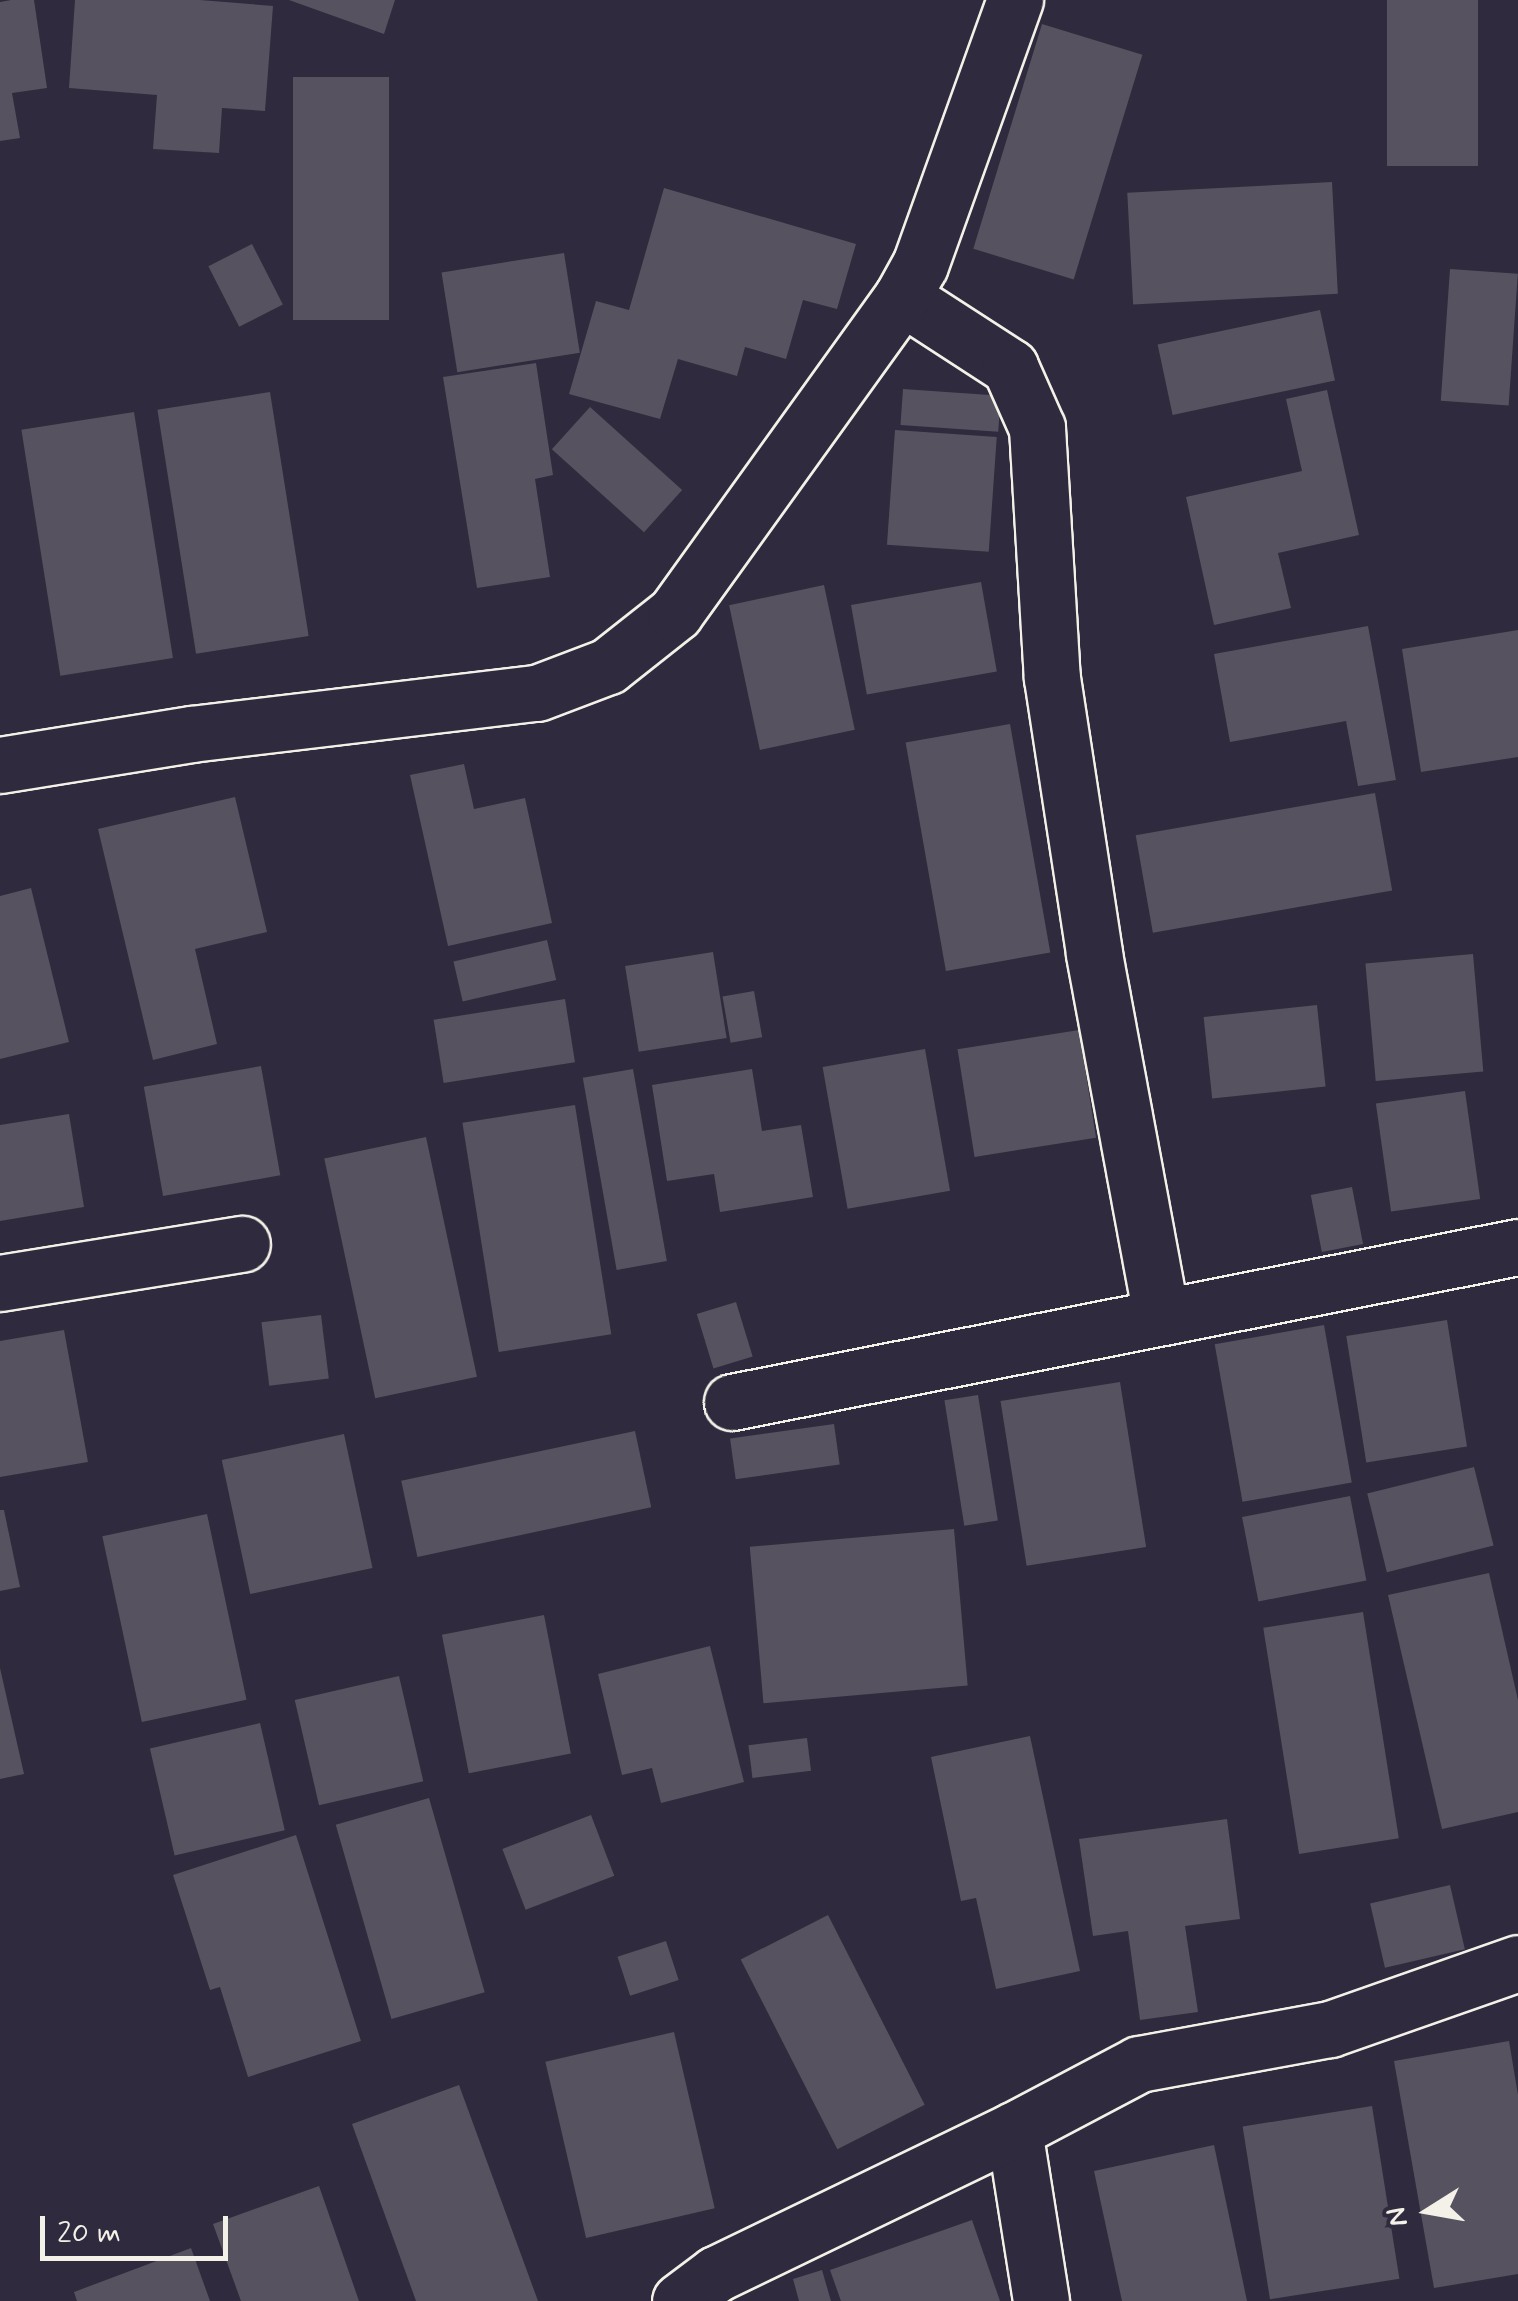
<!DOCTYPE html>
<html>
<head>
<meta charset="utf-8">
<style>
  body { margin:0 }
  #map { position:relative; width:1518px; height:2301px; overflow:hidden; background:#2f2a3d; font-family:Mynerve,sans-serif }
  div>[style] { position:absolute }
  [style*='--x'] { left:calc(var(--x)*1px); top:calc(var(--y)*1px); width:calc(var(--w)*1px); rotate:calc(var(--a)*1deg) }
  .building>* { inset:0; background:#56525f; transform-origin:0 0 }
  .roads { filter:drop-shadow(2px 0 #f4f1e8) drop-shadow(-2px 0 #f4f1e8) drop-shadow(0 2px #f4f1e8) drop-shadow(0 -2px #f4f1e8) }
  .street>* { height:55px; margin:-27.5px; padding:0 27.5px; transform-origin:27.5px; border-radius:27.5px; background:#2f2a3d }
  span { translate:-50% -50%; white-space:nowrap; text-align:center; line-height:1.15; -webkit-text-stroke:9px #2f2a3d; paint-order:stroke }
  .north { position:absolute; left:1378px; top:2161px; width:100px; height:100px; -webkit-text-stroke:8px #2f2a3d; paint-order:stroke; rotate:259deg; font-size:28px; font-weight:700; line-height:40px; text-align:center; color:#f4f1e8 }
  .north::after { content:''; display:block; margin:auto; width:35px; height:45px; background:#f4f1e8; clip-path:polygon(50% 0,100% 100%,50% 72%,0 100%) }
  .scale { position:absolute; left:40px; top:2216px; width:188px; height:45px; box-sizing:border-box; border:5px solid #f4f1e8; border-top:0; padding-left:12px; font-size:30px; line-height:35px; white-space:nowrap; color:#f4f1e8; -webkit-text-stroke:8px #2f2a3d; paint-order:stroke }
</style>
</head>
<body>
<div id="map">
  <div class="building">
    <div style="clip-path:polygon(11px 0,34px 0,47px 88px,12px 93px,20px 138px,0 141px,0 2px)"></div>
    <div style="clip-path:polygon(75px 0,200px 0,273px 6px,265px 111px,222px 108px,219px 153px,153px 149px,157px 95px,69px 88px)"></div>
    <div style="clip-path:polygon(289px 0,395px 0,384px 34px)"></div>
    <div style="left:1387px;top:0;width:91px;height:166px"></div>
    <div style="left:1042px;top:24px;width:105px;height:235px;rotate:17deg"></div>
    <div style="left:293px;top:77px;width:96px;height:243px"></div>
    <div style="left:1332px;top:182px;width:112px;height:205px;rotate:87deg"></div>
    <div style="clip-path:polygon(664px 188px,856px 244px,837px 309px,803px 300px,786px 359px,745px 347px,737px 376px,678px 359px,660px 419px,569px 394px,596px 301px,629px 310px)"></div>
    <div style="left:252px;top:244px;width:68px;height:49px;rotate:63deg"></div>
    <div style="left:564px;top:253px;width:101px;height:124px;rotate:81deg"></div>
    <div style="left:1450px;top:269px;width:68px;height:132px;rotate:4deg"></div>
    <div style="left:1320px;top:310px;width:72px;height:166px;rotate:78deg"></div>
    <div style="clip-path:polygon(536px 363px,553px 475px,535px 479px,550px 577px,477px 588px,443px 377px)"></div>
    <div style="left:903px;top:389px;width:98px;height:36px;rotate:4deg"></div>
    <div style="clip-path:polygon(1327px 390px,1359px 535px,1278px 553px,1291px 608px,1214px 625px,1186px 497px,1302px 471px,1286px 399px)"></div>
    <div style="left:270px;top:392px;width:247px;height:114px;rotate:81deg"></div>
    <div style="left:590px;top:407px;width:124px;height:57px;rotate:42deg"></div>
    <div style="left:134px;top:412px;width:249px;height:114px;rotate:81deg"></div>
    <div style="left:895px;top:430px;width:102px;height:115px;rotate:4deg"></div>
    <div style="left:981px;top:582px;width:91px;height:132px;rotate:80deg"></div>
    <div style="left:824px;top:585px;width:148px;height:97px;rotate:78deg"></div>
    <div style="clip-path:polygon(1368px 626px,1396px 780px,1358px 786px,1346px 721px,1230px 742px,1214px 654px)"></div>
    <div style="clip-path:polygon(1518px 630px,1518px 757px,1421px 772px,1402px 649px)"></div>
    <div style="left:1010px;top:724px;width:232px;height:106px;rotate:80deg"></div>
    <div style="clip-path:polygon(464px 764px,474px 809px,525px 798px,552px 923px,448px 946px,410px 775px)"></div>
    <div style="left:1375px;top:793px;width:99px;height:243px;rotate:80deg"></div>
    <div style="clip-path:polygon(235px 797px,267px 932px,195px 949px,217px 1044px,153px 1060px,98px 829px)"></div>
    <div style="clip-path:polygon(31px 888px,69px 1042px,0 1059px,0 896px)"></div>
    <div style="left:547px;top:940px;width:41px;height:96px;rotate:77deg"></div>
    <div style="left:713px;top:952px;width:87px;height:89px;rotate:81deg"></div>
    <div style="left:1473px;top:954px;width:118px;height:108px;rotate:85deg"></div>
    <div style="left:754px;top:991px;width:47px;height:32px;rotate:80deg"></div>
    <div style="left:565px;top:999px;width:64px;height:133px;rotate:81deg"></div>
    <div style="left:1317px;top:1005px;width:82px;height:114px;rotate:84deg"></div>
    <div style="left:1079px;top:1030px;width:109px;height:123px;rotate:81deg"></div>
    <div style="left:925px;top:1049px;width:144px;height:104px;rotate:80deg"></div>
    <div style="left:261px;top:1066px;width:111px;height:119px;rotate:80deg"></div>
    <div style="left:633px;top:1069px;width:195px;height:51px;rotate:80deg"></div>
    <div style="clip-path:polygon(752px 1069px,762px 1131px,801px 1125px,813px 1197px,720px 1212px,714px 1174px,667px 1181px,652px 1085px)"></div>
    <div style="left:1465px;top:1091px;width:109px;height:90px;rotate:82deg"></div>
    <div style="left:575px;top:1105px;width:232px;height:114px;rotate:81deg"></div>
    <div style="clip-path:polygon(69px 1114px,84px 1207px,0 1221px,0 1125px)"></div>
    <div style="left:426px;top:1137px;width:245px;height:104px;rotate:78deg"></div>
    <div style="left:1352px;top:1187px;width:58px;height:42px;rotate:79deg"></div>
    <div style="left:736px;top:1302px;width:57px;height:41px;rotate:73deg"></div>
    <div style="left:321px;top:1315px;width:64px;height:60px;rotate:83deg"></div>
    <div style="left:1447px;top:1320px;width:128px;height:102px;rotate:81deg"></div>
    <div style="left:1324px;top:1325px;width:160px;height:111px;rotate:80deg"></div>
    <div style="clip-path:polygon(64px 1330px,88px 1462px,0 1477px,0 1341px)"></div>
    <div style="left:1120px;top:1382px;width:167px;height:121px;rotate:81deg"></div>
    <div style="left:978px;top:1395px;width:127px;height:34px;rotate:81deg"></div>
    <div style="left:834px;top:1424px;width:41px;height:105px;rotate:82deg"></div>
    <div style="left:635px;top:1431px;width:78px;height:239px;rotate:78deg"></div>
    <div style="left:344px;top:1434px;width:137px;height:125px;rotate:78deg"></div>
    <div style="left:1474px;top:1467px;width:81px;height:110px;rotate:76deg"></div>
    <div style="left:1350px;top:1496px;width:86px;height:110px;rotate:79deg"></div>
    <div style="clip-path:polygon(0 1510px,4px 1510px,20px 1587px,0 1591px)"></div>
    <div style="left:207px;top:1514px;width:190px;height:107px;rotate:78deg"></div>
    <div style="left:954px;top:1529px;width:157px;height:205px;rotate:85deg"></div>
    <div style="clip-path:polygon(1489px 1573px,1518px 1700px,1518px 1812px,1442px 1829px,1388px 1595px)"></div>
    <div style="left:1363px;top:1612px;width:229px;height:101px;rotate:81deg"></div>
    <div style="left:544px;top:1615px;width:141px;height:104px;rotate:79deg"></div>
    <div style="clip-path:polygon(710px 1646px,744px 1782px,661px 1803px,652px 1768px,622px 1775px,598px 1674px)"></div>
    <div style="clip-path:polygon(0 1668px,24px 1774px,0 1779px)"></div>
    <div style="left:399px;top:1676px;width:108px;height:107px;rotate:77deg"></div>
    <div style="left:260px;top:1723px;width:110px;height:113px;rotate:77deg"></div>
    <div style="clip-path:polygon(1030px 1736px,1080px 1971px,996px 1989px,976px 1898px,961px 1901px,931px 1757px)"></div>
    <div style="left:807px;top:1738px;width:33px;height:59px;rotate:83deg"></div>
    <div style="left:429px;top:1798px;width:202px;height:97px;rotate:74deg"></div>
    <div style="left:591px;top:1815px;width:65px;height:95px;rotate:69deg"></div>
    <div style="clip-path:polygon(1227px 1819px,1240px 1919px,1185px 1926px,1198px 2012px,1140px 2020px,1128px 1931px,1093px 1936px,1079px 1839px)"></div>
    <div style="clip-path:polygon(296px 1835px,361px 2041px,248px 2077px,220px 1987px,210px 1990px,173px 1875px)"></div>
    <div style="left:1450px;top:1885px;width:66px;height:82px;rotate:77deg"></div>
    <div style="left:828px;top:1915px;width:213px;height:98px;rotate:63deg"></div>
    <div style="left:666px;top:1941px;width:41px;height:51px;rotate:72deg"></div>
    <div style="left:674px;top:2032px;width:181px;height:132px;rotate:77deg"></div>
    <div style="clip-path:polygon(1509px 2041px,1518px 2095px,1518px 2274px,1434px 2288px,1394px 2061px)"></div>
    <div style="clip-path:polygon(459px 2085px,538px 2301px,416px 2301px,352px 2124px)"></div>
    <div style="left:1372px;top:2106px;width:175px;height:131px;rotate:81deg"></div>
    <div style="clip-path:polygon(1214px 2145px,1247px 2301px,1122px 2301px,1094px 2171px)"></div>
    <div style="clip-path:polygon(319px 2186px,359px 2301px,241px 2301px,213px 2224px)"></div>
    <div style="clip-path:polygon(972px 2220px,1000px 2301px,841px 2301px,830px 2270px)"></div>
    <div style="clip-path:polygon(191px 2248px,210px 2301px,77px 2301px,74px 2292px)"></div>
    <div style="clip-path:polygon(822px 2270px,831px 2301px,799px 2301px,793px 2279px)"></div>
  </div>
  <div class="roads">
    <div class="street">
      <div style="--x:902;--y:297;--w:129;--a:32.9"></div>
      <div style="--x:1010;--y:367;--w:67;--a:66.1"></div>
      <div style="--x:1037;--y:428;--w:250;--a:86.6"></div>
      <div style="--x:1052;--y:678;--w:279;--a:81.3"></div>
      <div style="--x:1094;--y:954;--w:369;--a:79.5"></div>
      <div style="--x:0;--y:765;--w:193;--a:-9.2"></div>
      <div style="--x:191;--y:734;--w:348;--a:-6.8"></div>
      <div style="--x:537;--y:693;--w:76;--a:-20.8"></div>
      <div style="--x:608;--y:666;--w:85;--a:-38.3"></div>
      <div style="--x:675;--y:613;--w:389;--a:-54.3"></div>
      <div style="--x:902;--y:297;--w:37;--a:-61"></div>
      <div style="--x:920;--y:265;--w:282;--a:-70.3"></div>
      <div style="--x:0;--y:1283;--w:245;--a:-9.2"></div>
      <div style="--x:732;--y:1402;--w:801;--a:-11.16"></div>
      <div style="--x:1014;--y:2130;--w:173;--a:81"></div>
      <div style="--x:680;--y:2301;--w:45;--a:-36.9"></div>
      <div style="--x:716;--y:2274;--w:331;--a:-25.8"></div>
      <div style="--x:1014;--y:2130;--w:141;--a:-27.8"></div>
      <div style="--x:1139;--y:2064;--w:194;--a:-10.4"></div>
      <div style="--x:1330;--y:2029;--w:199;--a:-19.3"></div>
    </div>
  </div>
  <div class="north">N</div>
  <div class="scale">20 m</div>
</div>
</body>
</html>
